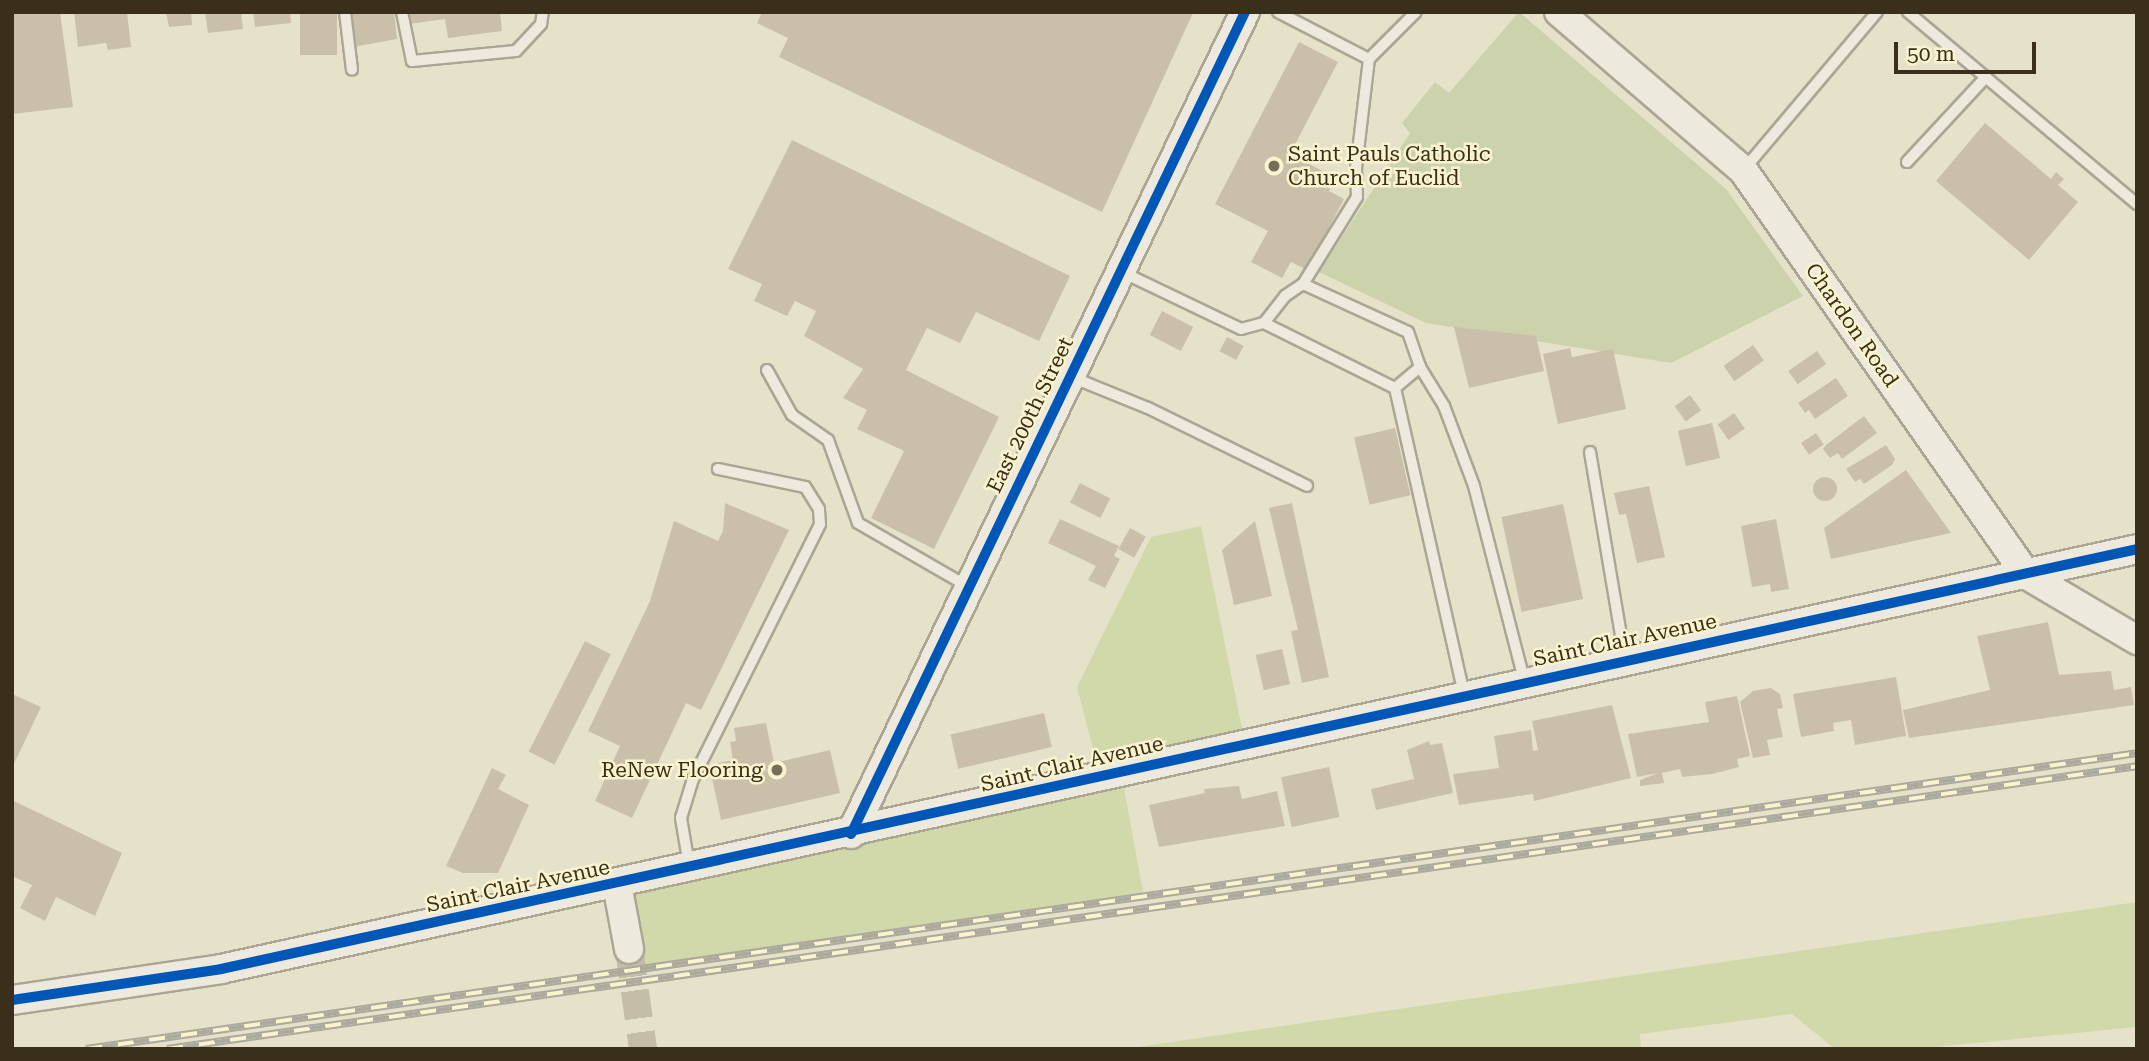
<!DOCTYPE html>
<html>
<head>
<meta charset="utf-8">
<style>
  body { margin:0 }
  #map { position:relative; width:2149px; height:1061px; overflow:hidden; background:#e6e2ca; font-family:"Roboto Serif",serif }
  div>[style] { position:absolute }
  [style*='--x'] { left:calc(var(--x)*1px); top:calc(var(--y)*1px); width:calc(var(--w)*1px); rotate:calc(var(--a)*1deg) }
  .green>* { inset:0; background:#d1d9ab }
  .cemetery>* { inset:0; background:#ccd2ab }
  .building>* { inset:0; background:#cac0aa; transform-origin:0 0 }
  .round { border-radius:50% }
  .secondary-tunnel>* { height:28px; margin-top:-14px; transform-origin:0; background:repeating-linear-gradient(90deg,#c4bea7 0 28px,transparent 0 42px) }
  .roads { filter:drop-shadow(2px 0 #aba694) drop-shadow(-2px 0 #aba694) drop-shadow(0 2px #aba694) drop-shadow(0 -2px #aba694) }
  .lane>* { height:10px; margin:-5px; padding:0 5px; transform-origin:5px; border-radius:5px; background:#edeadd }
  .secondary>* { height:28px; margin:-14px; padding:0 14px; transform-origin:14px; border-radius:14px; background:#edeadd }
  .rail>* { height:8px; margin-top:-4px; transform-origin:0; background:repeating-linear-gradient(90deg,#f9f3ce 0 16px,#aca99d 0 32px); box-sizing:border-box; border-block:2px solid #aca99d }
  .cycleway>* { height:10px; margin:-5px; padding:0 5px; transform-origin:5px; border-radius:5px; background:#0057b8 }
  .dots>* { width:19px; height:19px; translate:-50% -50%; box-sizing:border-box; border:4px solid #f9f3ce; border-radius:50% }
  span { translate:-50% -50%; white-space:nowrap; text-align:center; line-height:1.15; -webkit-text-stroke:5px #f9f3ce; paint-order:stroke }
  .poi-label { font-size:21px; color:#3a2f1b }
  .left { translate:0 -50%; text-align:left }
  .right { translate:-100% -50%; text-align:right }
  .street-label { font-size:21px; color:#3a2f1b }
  .frame { position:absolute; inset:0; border:14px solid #3a2f1b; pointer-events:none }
  .scale { position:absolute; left:1894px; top:42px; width:142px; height:32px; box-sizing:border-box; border:4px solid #3a2f1b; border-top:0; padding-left:9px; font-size:21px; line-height:24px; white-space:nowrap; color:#3a2f1b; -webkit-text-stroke:5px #f9f3ce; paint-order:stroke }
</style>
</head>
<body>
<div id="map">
  <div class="green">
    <div style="clip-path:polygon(1201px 526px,1245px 743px,1121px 772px,1144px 897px,632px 971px,617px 884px,1100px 776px,1077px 687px,1151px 537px)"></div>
    <div style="clip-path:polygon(2137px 902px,2137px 1027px,1916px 1049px,1835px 1049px,1792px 1014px,1640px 1034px,1641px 1049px,1123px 1049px)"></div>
  </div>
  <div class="cemetery">
    <div style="clip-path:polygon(1519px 12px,1726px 189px,1803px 296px,1671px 363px,1426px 323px,1319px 272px,1410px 133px,1402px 123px,1435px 82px,1449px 93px)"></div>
  </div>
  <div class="building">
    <div style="clip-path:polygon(12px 12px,60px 12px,73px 107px,12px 114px)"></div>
    <div style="clip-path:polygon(74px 12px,127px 12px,131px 47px,108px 50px,106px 43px,78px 47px)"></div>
    <div style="clip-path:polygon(166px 12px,191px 12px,192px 25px,169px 27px)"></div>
    <div style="clip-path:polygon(205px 12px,241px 12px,243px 29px,208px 33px)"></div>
    <div style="clip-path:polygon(253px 12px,290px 12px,291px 23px,255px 27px)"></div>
    <div style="left:300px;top:12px;width:37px;height:43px"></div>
    <div style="clip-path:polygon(348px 12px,394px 12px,397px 39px,353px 47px)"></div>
    <div style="clip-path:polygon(408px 12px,500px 12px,502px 31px,448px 38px,445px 19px,410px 24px)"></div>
    <div style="clip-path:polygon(762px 12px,1192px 12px,1193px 13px,1102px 212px,779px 57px,788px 38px,757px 23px)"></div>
    <div style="clip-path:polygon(1299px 42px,1338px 62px,1290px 154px,1336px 178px,1329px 191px,1344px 199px,1307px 270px,1291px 262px,1282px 278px,1251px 262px,1268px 231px,1215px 204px)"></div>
    <div style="clip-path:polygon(1985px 123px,2051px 179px,2056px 172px,2064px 179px,2058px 185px,2078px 202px,2029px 260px,1936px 181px)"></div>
    <div style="clip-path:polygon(792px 140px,1070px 276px,1039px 341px,976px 312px,960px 343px,927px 328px,906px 370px,999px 417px,934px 549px,871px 518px,904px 451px,857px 429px,867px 410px,843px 398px,863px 369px,804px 336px,816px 311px,795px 301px,787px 316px,754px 301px,762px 284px,728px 269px)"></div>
    <div style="left:1162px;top:311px;width:35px;height:27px;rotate:27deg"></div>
    <div style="clip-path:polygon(1454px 327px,1536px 336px,1544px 371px,1469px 388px)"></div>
    <div style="left:1227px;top:337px;width:19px;height:16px;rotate:28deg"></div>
    <div style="left:1753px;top:345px;width:19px;height:36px;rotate:55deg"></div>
    <div style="clip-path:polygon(1570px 348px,1572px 357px,1613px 349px,1626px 409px,1558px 424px,1543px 354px)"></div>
    <div style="left:1817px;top:351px;width:16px;height:35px;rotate:55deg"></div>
    <div style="clip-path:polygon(1836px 378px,1848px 396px,1815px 419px,1809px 410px,1805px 413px,1798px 403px)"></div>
    <div style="left:1690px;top:395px;width:19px;height:19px;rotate:54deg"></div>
    <div style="left:1734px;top:413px;width:19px;height:20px;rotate:55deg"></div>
    <div style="clip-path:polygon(1864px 416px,1877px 433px,1842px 459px,1838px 453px,1830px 458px,1823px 449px,1826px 445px)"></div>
    <div style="left:1712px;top:423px;width:36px;height:35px;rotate:77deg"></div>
    <div style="left:1395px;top:428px;width:69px;height:42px;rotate:77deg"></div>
    <div style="left:1816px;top:433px;width:14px;height:18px;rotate:56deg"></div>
    <div style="clip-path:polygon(1886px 445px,1895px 459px,1892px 465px,1864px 484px,1860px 479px,1855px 482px,1846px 469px)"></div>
    <div style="clip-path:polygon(1906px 470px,1951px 533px,1831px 559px,1824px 528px)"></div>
    <div class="round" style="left:1813px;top:477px;width:24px;height:24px"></div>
    <div style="left:1080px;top:483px;width:34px;height:22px;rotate:27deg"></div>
    <div style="clip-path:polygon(1649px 486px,1665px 557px,1637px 563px,1626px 514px,1619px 515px,1614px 493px)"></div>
    <div style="clip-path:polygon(725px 503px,789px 530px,701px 710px,686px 703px,632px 818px,595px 801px,620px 746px,588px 731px,650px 601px,674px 521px,718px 541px,723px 531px)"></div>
    <div style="clip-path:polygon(1292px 503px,1329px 677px,1302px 683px,1291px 631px,1298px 630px,1269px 508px)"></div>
    <div style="left:1563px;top:504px;width:97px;height:63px;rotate:78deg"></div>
    <div style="clip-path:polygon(1060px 519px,1119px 546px,1114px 556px,1120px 559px,1105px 588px,1088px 580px,1096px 566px,1048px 543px)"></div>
    <div style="clip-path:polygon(1776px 519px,1789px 589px,1771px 592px,1770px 584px,1752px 587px,1741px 526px)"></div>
    <div style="clip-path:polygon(1255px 521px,1272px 596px,1234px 605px,1222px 550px)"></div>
    <div style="left:1130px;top:528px;width:18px;height:24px;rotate:29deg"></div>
    <div style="clip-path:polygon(2048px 622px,2059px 675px,2111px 671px,2114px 690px,2131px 687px,2134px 705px,1909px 738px,1903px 710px,1990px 690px,1977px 636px)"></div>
    <div style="left:585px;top:641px;width:29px;height:124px;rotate:27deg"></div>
    <div style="left:1282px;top:649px;width:36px;height:27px;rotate:77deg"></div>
    <div style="clip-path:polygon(1896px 677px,1906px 736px,1855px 745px,1851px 720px,1833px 723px,1834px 731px,1801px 737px,1793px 694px)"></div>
    <div style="clip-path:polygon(1771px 688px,1780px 694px,1783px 708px,1777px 709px,1783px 737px,1767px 740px,1770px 755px,1753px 758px,1740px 702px,1753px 691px)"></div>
    <div style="clip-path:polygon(12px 694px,41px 707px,12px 768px)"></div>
    <div style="clip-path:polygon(1737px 696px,1750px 756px,1737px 759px,1739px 767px,1712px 774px,1682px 777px,1680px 769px,1662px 773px,1664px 783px,1640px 786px,1640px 780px,1658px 773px,1637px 777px,1628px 734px,1709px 722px,1705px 702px)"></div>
    <div style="clip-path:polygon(1612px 705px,1631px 778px,1534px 801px,1533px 794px,1459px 805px,1453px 774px,1499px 768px,1494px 736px,1531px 730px,1533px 751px,1538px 750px,1532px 721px)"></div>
    <div style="left:1044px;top:713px;width:35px;height:96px;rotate:77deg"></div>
    <div style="clip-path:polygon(766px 723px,774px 763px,830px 750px,840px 793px,721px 820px,712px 778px,721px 776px,718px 763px,733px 760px,730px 742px,736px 741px,734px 728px)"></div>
    <div style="clip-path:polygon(1429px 741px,1430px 745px,1442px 743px,1453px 793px,1376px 810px,1371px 789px,1414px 779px,1407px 750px)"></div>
    <div style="left:1329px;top:767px;width:51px;height:49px;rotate:78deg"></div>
    <div style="clip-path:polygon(492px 768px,506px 775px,498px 789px,529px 805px,498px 873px,463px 873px,446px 866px)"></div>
    <div style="clip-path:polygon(1239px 786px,1242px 799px,1277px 791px,1285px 826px,1159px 847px,1149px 805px,1205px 793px,1204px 789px)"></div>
    <div style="clip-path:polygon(14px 801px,122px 853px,95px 916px,56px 897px,45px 921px,20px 908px,32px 885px,12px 876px)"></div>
  </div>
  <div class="secondary-tunnel">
    <div style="--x:629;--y:949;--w:101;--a:82"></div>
  </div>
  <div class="roads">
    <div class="lane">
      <div style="--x:345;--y:12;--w:58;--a:83.1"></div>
      <div style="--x:402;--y:12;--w:50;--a:78.5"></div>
      <div style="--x:412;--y:61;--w:104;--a:-5.5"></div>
      <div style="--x:516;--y:51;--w:37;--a:-47"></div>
      <div style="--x:541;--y:24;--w:12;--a:-81"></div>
      <div style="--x:1278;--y:12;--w:102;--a:27.3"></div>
      <div style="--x:1908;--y:12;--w:299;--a:40"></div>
      <div style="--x:1907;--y:162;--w:116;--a:-47.1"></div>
      <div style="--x:1746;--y:167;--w:203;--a:-49.8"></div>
      <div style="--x:1122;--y:272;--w:132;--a:25.6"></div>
      <div style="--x:1241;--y:329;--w:24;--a:-15"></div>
      <div style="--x:1264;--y:323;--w:34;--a:-52"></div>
      <div style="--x:1285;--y:296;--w:22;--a:-34"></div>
      <div style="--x:1303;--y:284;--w:115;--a:24.6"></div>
      <div style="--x:1408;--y:332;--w:37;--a:71"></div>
      <div style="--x:1420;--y:367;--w:46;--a:58.4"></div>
      <div style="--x:1444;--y:406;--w:85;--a:69.4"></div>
      <div style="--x:1474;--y:486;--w:200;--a:75.5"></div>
      <div style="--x:1303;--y:284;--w:102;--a:-58.2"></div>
      <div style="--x:1357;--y:197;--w:29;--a:-92"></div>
      <div style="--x:1356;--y:168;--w:110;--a:-83.2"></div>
      <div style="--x:1369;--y:59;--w:66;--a:-45"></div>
      <div style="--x:1264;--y:323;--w:146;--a:26.4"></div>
      <div style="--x:1395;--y:388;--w:313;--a:77.3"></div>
      <div style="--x:767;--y:370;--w:51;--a:60.9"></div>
      <div style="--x:792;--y:415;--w:44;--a:34.8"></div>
      <div style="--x:828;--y:440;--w:88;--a:70.1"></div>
      <div style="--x:858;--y:523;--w:128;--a:30"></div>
      <div style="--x:1074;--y:378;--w:80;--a:22.1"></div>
      <div style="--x:1148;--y:408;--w:177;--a:26.1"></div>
      <div style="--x:1395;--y:388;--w:33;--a:-40"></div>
      <div style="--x:1590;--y:452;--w:210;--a:80.4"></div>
      <div style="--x:689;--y:865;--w:48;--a:-99.7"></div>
      <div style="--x:681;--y:818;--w:39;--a:-73"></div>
      <div style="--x:692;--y:781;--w:287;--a:-63.5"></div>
      <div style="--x:820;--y:524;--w:15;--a:-94"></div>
      <div style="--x:819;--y:509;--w:26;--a:-122"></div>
      <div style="--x:805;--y:487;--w:89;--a:-168.3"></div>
    </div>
    <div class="secondary">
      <div style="--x:1559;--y:12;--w:243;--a:40.7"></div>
      <div style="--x:1743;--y:170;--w:495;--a:55"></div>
      <div style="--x:2027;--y:575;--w:128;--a:30.6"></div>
      <div style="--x:851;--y:834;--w:912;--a:-64.39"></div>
      <div style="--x:617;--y:884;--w:66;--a:79.5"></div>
      <div style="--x:12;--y:1000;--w:211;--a:-8.4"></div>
      <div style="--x:221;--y:969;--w:1961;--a:-12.36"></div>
    </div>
  </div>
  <div class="rail">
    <div style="--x:86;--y:1049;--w:2072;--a:-8.21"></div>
    <div style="--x:167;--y:1049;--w:1990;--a:-8.17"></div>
  </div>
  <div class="cycleway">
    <div style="--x:851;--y:834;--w:912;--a:-64.39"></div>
    <div style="--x:12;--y:1000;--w:211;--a:-8.4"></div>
    <div style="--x:221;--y:969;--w:1961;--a:-12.36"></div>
  </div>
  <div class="dots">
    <div style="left:1274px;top:166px;background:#766e58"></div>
    <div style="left:777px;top:770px;background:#766e58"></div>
  </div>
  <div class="poi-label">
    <span class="left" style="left:1288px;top:166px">Saint Pauls Catholic<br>Church of Euclid</span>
    <span class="right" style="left:763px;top:770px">ReNew Flooring</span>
  </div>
  <div class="street-label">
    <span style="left:1852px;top:325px;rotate:55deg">Chardon Road</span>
    <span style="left:1030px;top:415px;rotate:-64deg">East 200th Street</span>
    <span style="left:1625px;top:640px;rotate:-12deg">Saint Clair Avenue</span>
    <span style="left:1072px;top:764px;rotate:-13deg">Saint Clair Avenue</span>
    <span style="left:518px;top:886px;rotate:-12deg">Saint Clair Avenue</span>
  </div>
  <div class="frame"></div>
  <div class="scale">50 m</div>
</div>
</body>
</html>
